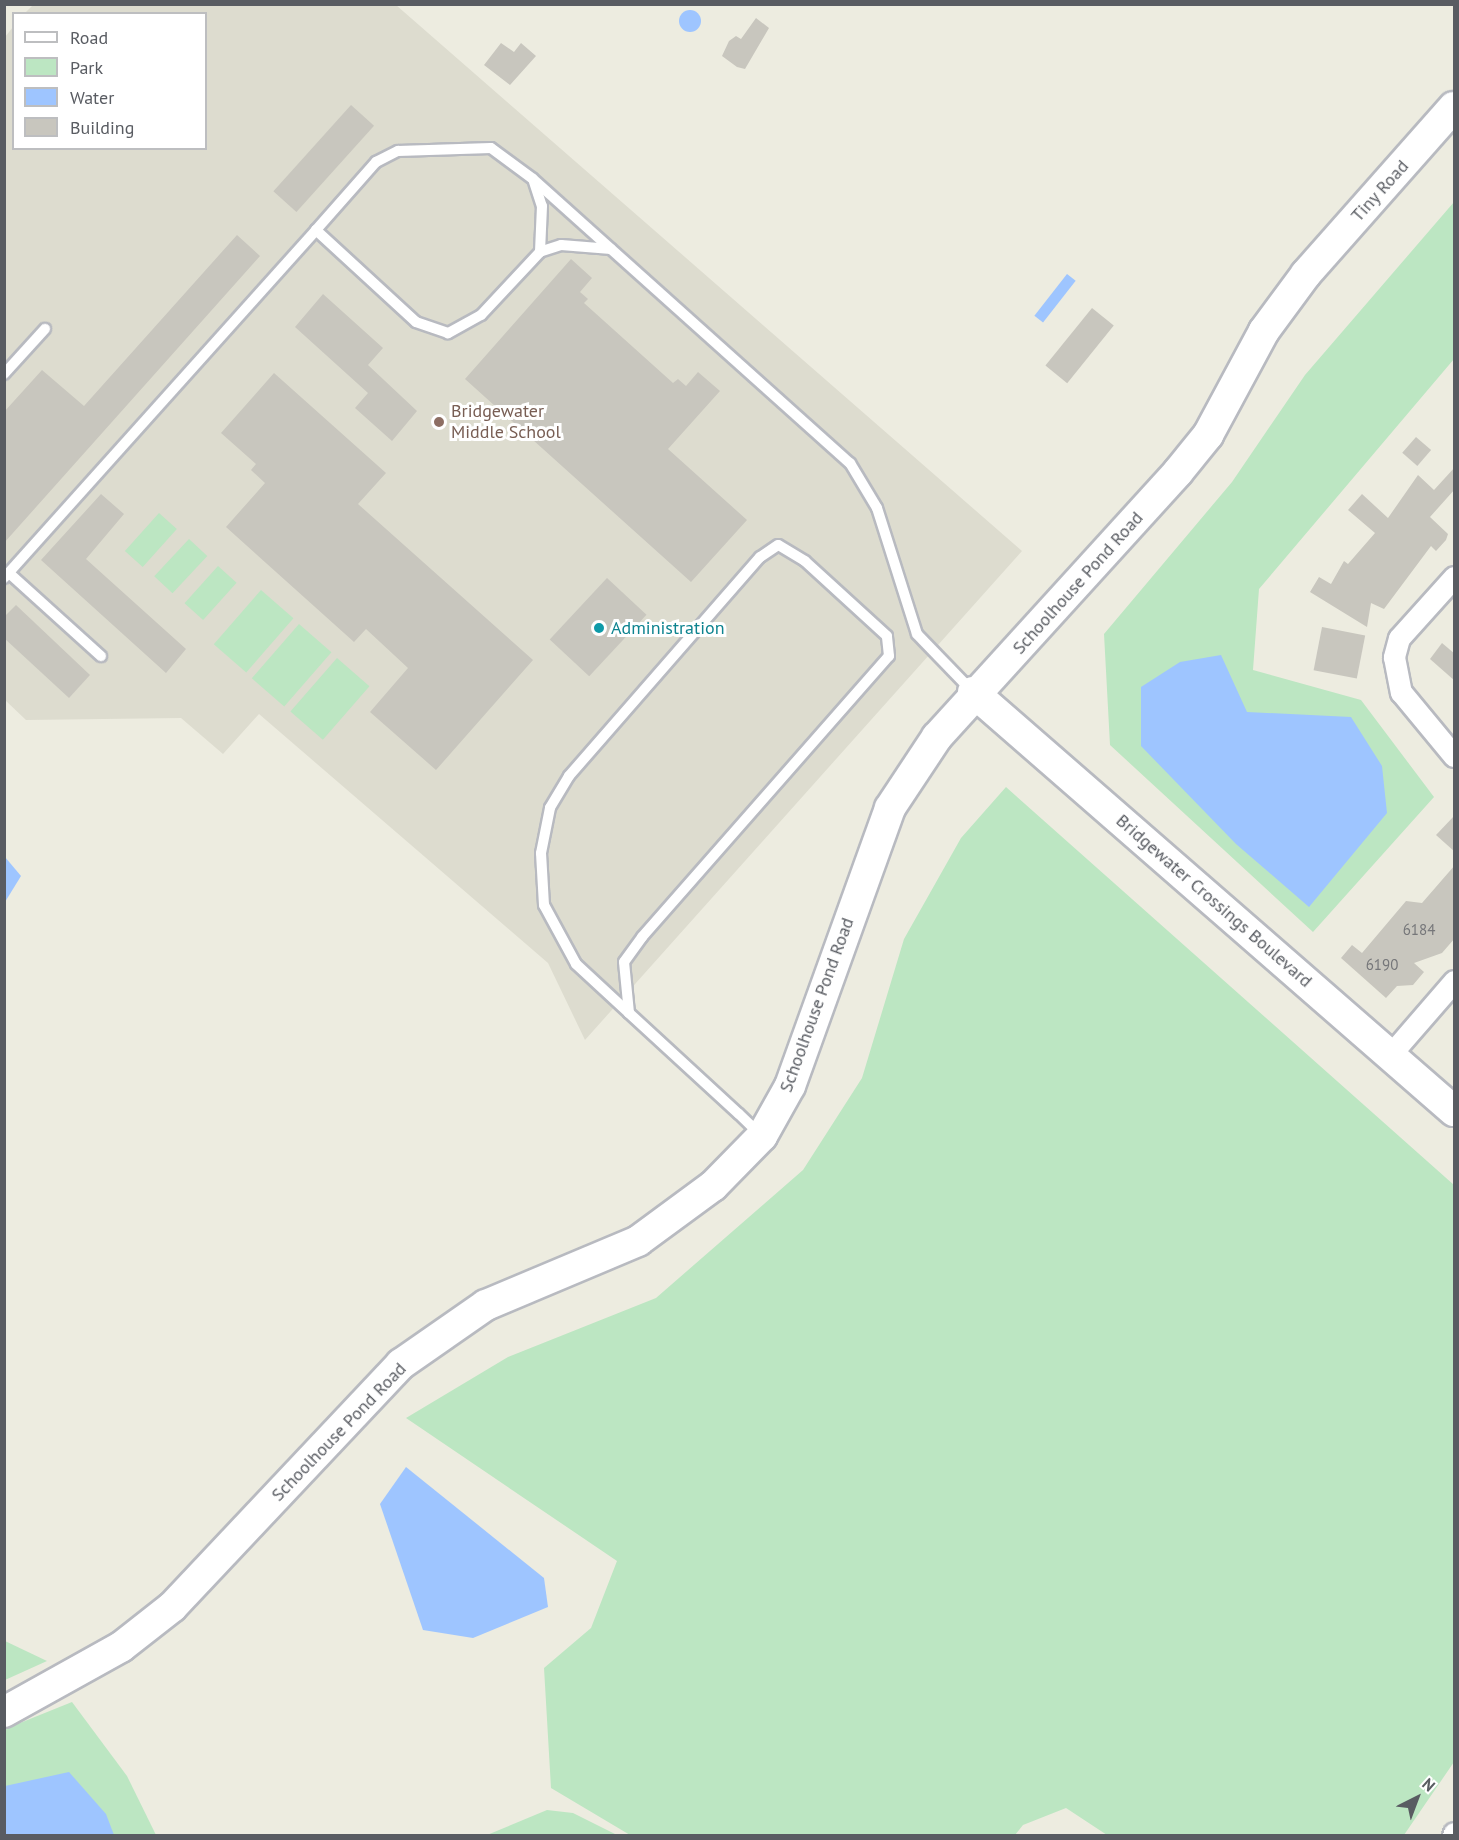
<!DOCTYPE html>
<html>
<head>
<meta charset="utf-8">
<style>
  body { margin:0 }
  #map { position:relative; width:1459px; height:1840px; overflow:hidden; background:#edece0; font-family:"PT Sans",sans-serif }
  div>[style] { position:absolute }
  [style*='--x'] { left:calc(var(--x)*1px); top:calc(var(--y)*1px); width:calc(var(--w)*1px); rotate:calc(var(--a)*1deg) }
  .education>* { inset:0; background:#dddccf }
  .green>* { inset:0; background:#bce6c2; transform-origin:0 0 }
  .water>* { inset:0; background:#9ec5ff; transform-origin:0 0 }
  .round { border-radius:50% }
  .building>* { inset:0; background:#c8c6be; transform-origin:0 0 }
  .roads { filter:drop-shadow(2px 0 #b8bac0) drop-shadow(-2px 0 #b8bac0) drop-shadow(0 2px #b8bac0) drop-shadow(0 -2px #b8bac0) }
  .lane>* { height:10px; margin:-5px; padding:0 5px; transform-origin:5px; border-radius:5px; background:#fff }
  .street>* { height:21px; margin:-10.5px; padding:0 10.5px; transform-origin:10.5px; border-radius:10.5px; background:#fff }
  .secondary>* { height:30px; margin:-15px; padding:0 15px; transform-origin:15px; border-radius:15px; background:#fff }
  .dots>* { width:16px; height:16px; translate:-50% -50%; box-sizing:border-box; border:3px solid #fff; border-radius:50% }
  span { translate:-50% -50%; white-space:nowrap; text-align:center; line-height:1.15; -webkit-text-stroke:6px #fff; paint-order:stroke }
  .number-label { font-size:15px; color:#757679 }
  .number-label span { -webkit-text-stroke-width:0 }
  .street-label { font-size:18px; color:#595c62 }
  .education-label { font-size:18px; color:#785e54 }
  .left { translate:0 -50%; text-align:left }
  .culture-label { font-size:18px; color:#0d838f }
  .frame { position:absolute; inset:0; border:6px solid #595c62; pointer-events:none }
  .legend { position:absolute; left:12px; top:12px; width:195px; height:138px; box-sizing:border-box; background:#fff; border:2px solid #bdbec0; margin:0; padding:8px 10px; list-style:none; font-size:18px; color:#595c62 }
  .legend li { display:flex; align-items:center; gap:12px; height:30px }
  .legend b { width:30px; border:2px solid #bdbec0 }
  .north { position:absolute; left:1387px; top:1768px; width:60px; height:60px; -webkit-text-stroke:4px #fff; paint-order:stroke; rotate:42deg; font-size:16px; font-weight:700; line-height:24px; text-align:center; color:#595c62 }
  .north::after { content:''; display:block; margin:auto; width:21px; height:27px; background:#595c62; clip-path:polygon(50% 0,100% 100%,50% 72%,0 100%) }
</style>
</head>
<body>
<div id="map">
  <div class="education">
    <div style="clip-path:polygon(33px 5px,396px 5px,1022px 551px,585px 1040px,548px 963px,259px 714px,223px 754px,181px 718px,26px 720px,5px 700px,5px 37px,13px 27px,14px 148px,206px 148px,206px 14px,25px 13px)"></div>
  </div>
  <div class="green">
    <div style="clip-path:polygon(1454px 202px,1454px 359px,1259px 589px,1253px 670px,1361px 700px,1434px 797px,1313px 932px,1110px 745px,1104px 634px,1232px 482px,1305px 375px)"></div>
    <div style="left:159px;top:513px;width:24px;height:51px;rotate:42deg"></div>
    <div style="left:189px;top:539px;width:25px;height:51px;rotate:43deg"></div>
    <div style="left:218px;top:566px;width:25px;height:50px;rotate:42deg"></div>
    <div style="left:261px;top:590px;width:43px;height:72px;rotate:41deg"></div>
    <div style="left:299px;top:624px;width:43px;height:72px;rotate:41deg"></div>
    <div style="left:337px;top:658px;width:43px;height:71px;rotate:41deg"></div>
    <div style="clip-path:polygon(1006px 787px,1454px 1185px,1454px 1762px,1404px 1835px,1107px 1835px,1066px 1808px,1023px 1825px,1015px 1835px,630px 1835px,551px 1788px,544px 1668px,591px 1628px,617px 1561px,406px 1418px,508px 1357px,656px 1298px,803px 1170px,862px 1078px,904px 939px,961px 838px)"></div>
    <div style="clip-path:polygon(4px 1641px,5px 1641px,47px 1661px,5px 1680px)"></div>
    <div style="clip-path:polygon(72px 1702px,127px 1776px,156px 1835px,5px 1836px,5px 1729px)"></div>
    <div style="clip-path:polygon(547px 1810px,573px 1813px,617px 1835px,487px 1835px)"></div>
  </div>
  <div class="water">
    <div class="round" style="left:679px;top:10px;width:22px;height:22px"></div>
    <div style="left:1067px;top:274px;width:11px;height:53px;rotate:38deg"></div>
    <div style="clip-path:polygon(1221px 655px,1247px 712px,1351px 717px,1382px 766px,1387px 813px,1309px 907px,1236px 844px,1141px 746px,1141px 687px,1180px 662px)"></div>
    <div style="clip-path:polygon(5px 857px,21px 876px,5px 902px)"></div>
    <div style="clip-path:polygon(406px 1467px,544px 1578px,548px 1607px,473px 1638px,423px 1630px,380px 1504px)"></div>
    <div style="clip-path:polygon(69px 1772px,106px 1814px,114px 1835px,5px 1835px,5px 1786px)"></div>
  </div>
  <div class="building">
    <div style="clip-path:polygon(756px 18px,769px 28px,745px 69px,737px 67px,722px 56px,729px 41px,736px 36px,741px 39px)"></div>
    <div style="clip-path:polygon(501px 43px,514px 52px,521px 43px,536px 56px,510px 85px,484px 65px)"></div>
    <div style="left:351px;top:105px;width:31px;height:116px;rotate:42deg"></div>
    <div style="clip-path:polygon(237px 235px,260px 256px,4px 543px,4px 412px,42px 370px,84px 406px)"></div>
    <div style="clip-path:polygon(571px 259px,592px 278px,580px 292px,588px 299px,584px 303px,673px 383px,678px 379px,686px 386px,698px 372px,720px 391px,668px 449px,747px 520px,691px 582px,465px 379px)"></div>
    <div style="clip-path:polygon(323px 294px,383px 348px,368px 365px,417px 411px,392px 441px,355px 408px,368px 393px,295px 327px)"></div>
    <div style="left:1092px;top:308px;width:28px;height:74px;rotate:39deg"></div>
    <div style="clip-path:polygon(274px 373px,386px 473px,358px 504px,533px 660px,436px 770px,370px 712px,408px 668px,366px 629px,354px 642px,226px 527px,265px 483px,251px 470px,256px 464px,221px 433px)"></div>
    <div style="left:1416px;top:437px;width:20px;height:21px;rotate:41deg"></div>
    <div style="clip-path:polygon(1455px 467px,1455px 489px,1430px 517px,1448px 534px,1446px 540px,1436px 551px,1431px 546px,1384px 609px,1371px 603px,1367px 627px,1310px 592px,1319px 577px,1331px 584px,1344px 561px,1348px 564px,1375px 533px,1348px 510px,1362px 494px,1388px 518px,1418px 475px,1434px 490px)"></div>
    <div style="clip-path:polygon(101px 494px,124px 514px,86px 559px,186px 649px,166px 673px,41px 560px)"></div>
    <div style="left:607px;top:578px;width:54px;height:84px;rotate:43deg"></div>
    <div style="clip-path:polygon(16px 605px,90px 675px,69px 698px,4px 638px,4px 617px)"></div>
    <div style="left:1322px;top:627px;width:44px;height:44px;rotate:11deg"></div>
    <div style="clip-path:polygon(1442px 643px,1455px 654px,1455px 681px,1430px 659px)"></div>
    <div style="clip-path:polygon(1455px 815px,1455px 852px,1436px 835px)"></div>
    <div style="clip-path:polygon(1455px 865px,1455px 938px,1442px 953px,1414px 963px,1424px 972px,1413px 985px,1397px 986px,1386px 998px,1341px 958px,1352px 945px,1362px 953px,1406px 901px,1422px 903px)"></div>
  </div>
  <div class="roads">
    <div class="lane">
      <div style="--x:534;--y:182;--w:25;--a:72"></div>
      <div style="--x:542;--y:206;--w:46;--a:92.5"></div>
      <div style="--x:611;--y:249;--w:50;--a:-175.4"></div>
      <div style="--x:561;--y:245;--w:22;--a:162"></div>
      <div style="--x:540;--y:252;--w:86;--a:133.1"></div>
      <div style="--x:481;--y:315;--w:38;--a:151"></div>
      <div style="--x:448;--y:333;--w:34;--a:-161"></div>
      <div style="--x:416;--y:322;--w:136;--a:-137.4"></div>
      <div style="--x:316;--y:230;--w:91;--a:-48.6"></div>
      <div style="--x:376;--y:162;--w:25;--a:-27"></div>
      <div style="--x:398;--y:151;--w:93;--a:-1.8"></div>
      <div style="--x:491;--y:148;--w:52;--a:36.4"></div>
      <div style="--x:533;--y:179;--w:426;--a:41.9"></div>
      <div style="--x:850;--y:463;--w:52;--a:59"></div>
      <div style="--x:877;--y:508;--w:132;--a:72.4"></div>
      <div style="--x:917;--y:634;--w:78;--a:46"></div>
      <div style="--x:4;--y:374;--w:61;--a:-47.7"></div>
      <div style="--x:9;--y:573;--w:124;--a:42.1"></div>
      <div style="--x:4;--y:578;--w:467;--a:-48.1"></div>
      <div style="--x:629;--y:1013;--w:51;--a:-95.6"></div>
      <div style="--x:624;--y:962;--w:31;--a:-54"></div>
      <div style="--x:642;--y:937;--w:374;--a:-48.7"></div>
      <div style="--x:889;--y:656;--w:20;--a:-96"></div>
      <div style="--x:887;--y:636;--w:111;--a:-137.6"></div>
      <div style="--x:805;--y:561;--w:31;--a:-149"></div>
      <div style="--x:778;--y:545;--w:22;--a:146"></div>
      <div style="--x:760;--y:557;--w:291;--a:131.1"></div>
      <div style="--x:569;--y:776;--w:37;--a:121"></div>
      <div style="--x:550;--y:808;--w:46;--a:101.3"></div>
      <div style="--x:541;--y:853;--w:52;--a:86.7"></div>
      <div style="--x:544;--y:905;--w:67;--a:61.5"></div>
      <div style="--x:576;--y:964;--w:72;--a:42.8"></div>
      <div style="--x:629;--y:1013;--w:149;--a:42.6"></div>
      <div style="--x:739;--y:1114;--w:30;--a:44"></div>
    </div>
    <div class="street">
      <div style="--x:1454;--y:577;--w:82;--a:132"></div>
      <div style="--x:1399;--y:638;--w:20;--a:105"></div>
      <div style="--x:1394;--y:657;--w:36;--a:79"></div>
      <div style="--x:1401;--y:692;--w:83;--a:50.4"></div>
      <div style="--x:1390;--y:1055;--w:98;--a:-49.1"></div>
      <div style="--x:1453;--y:1836;--w:3;--a:-72"></div>
    </div>
    <div class="secondary">
      <div style="--x:973;--y:692;--w:638;--a:41.06"></div>
      <div style="--x:4;--y:1712;--w:134;--a:-29.1"></div>
      <div style="--x:121;--y:1647;--w:65;--a:-38.1"></div>
      <div style="--x:172;--y:1607;--w:334;--a:-46.7"></div>
      <div style="--x:401;--y:1364;--w:103;--a:-34.8"></div>
      <div style="--x:486;--y:1305;--w:165;--a:-22.8"></div>
      <div style="--x:638;--y:1241;--w:93;--a:-36.3"></div>
      <div style="--x:713;--y:1186;--w:70;--a:-45.6"></div>
      <div style="--x:762;--y:1136;--w:57;--a:-60.8"></div>
      <div style="--x:790;--y:1086;--w:295;--a:-70.2"></div>
      <div style="--x:890;--y:808;--w:85;--a:-56.5"></div>
      <div style="--x:937;--y:737;--w:358;--a:-47.7"></div>
      <div style="--x:1178;--y:472;--w:48;--a:-51"></div>
      <div style="--x:1208;--y:435;--w:118;--a:-61.7"></div>
      <div style="--x:1264;--y:331;--w:71;--a:-53.6"></div>
      <div style="--x:1306;--y:274;--w:223;--a:-48.5"></div>
    </div>
  </div>
  <div class="dots">
    <div style="left:439px;top:422px;background:#8d6e63"></div>
    <div style="left:599px;top:628px;background:#0f9aa8"></div>
  </div>
  <div class="number-label">
    <span style="left:1419px;top:930px">6184</span>
    <span style="left:1382px;top:965px">6190</span>
  </div>
  <div class="street-label">
    <span style="left:1380px;top:191px;rotate:-48deg">Tiny Road</span>
    <span style="left:1078px;top:583px;rotate:-48deg">Schoolhouse Pond Road</span>
    <span style="left:1214px;top:901px;rotate:41deg">Bridgewater Crossings Boulevard</span>
    <span style="left:817px;top:1005px;rotate:-70deg">Schoolhouse Pond Road</span>
    <span style="left:339px;top:1432px;rotate:-46deg">Schoolhouse Pond Road</span>
  </div>
  <div class="education-label">
    <span class="left" style="left:451px;top:422px">Bridgewater<br>Middle School</span>
  </div>
  <div class="culture-label">
    <span class="left" style="left:611px;top:628px">Administration</span>
  </div>
  <div class="frame"></div>
  <ul class="legend">
  <li><b style="height:8px;background:#fff"></b>Road</li>
  <li><b style="height:16px;background:#bce6c2"></b>Park</li>
  <li><b style="height:16px;background:#9ec5ff"></b>Water</li>
  <li><b style="height:16px;background:#c8c6be"></b>Building</li>
  </ul>
  <div class="north">N</div>
</div>
</body>
</html>
